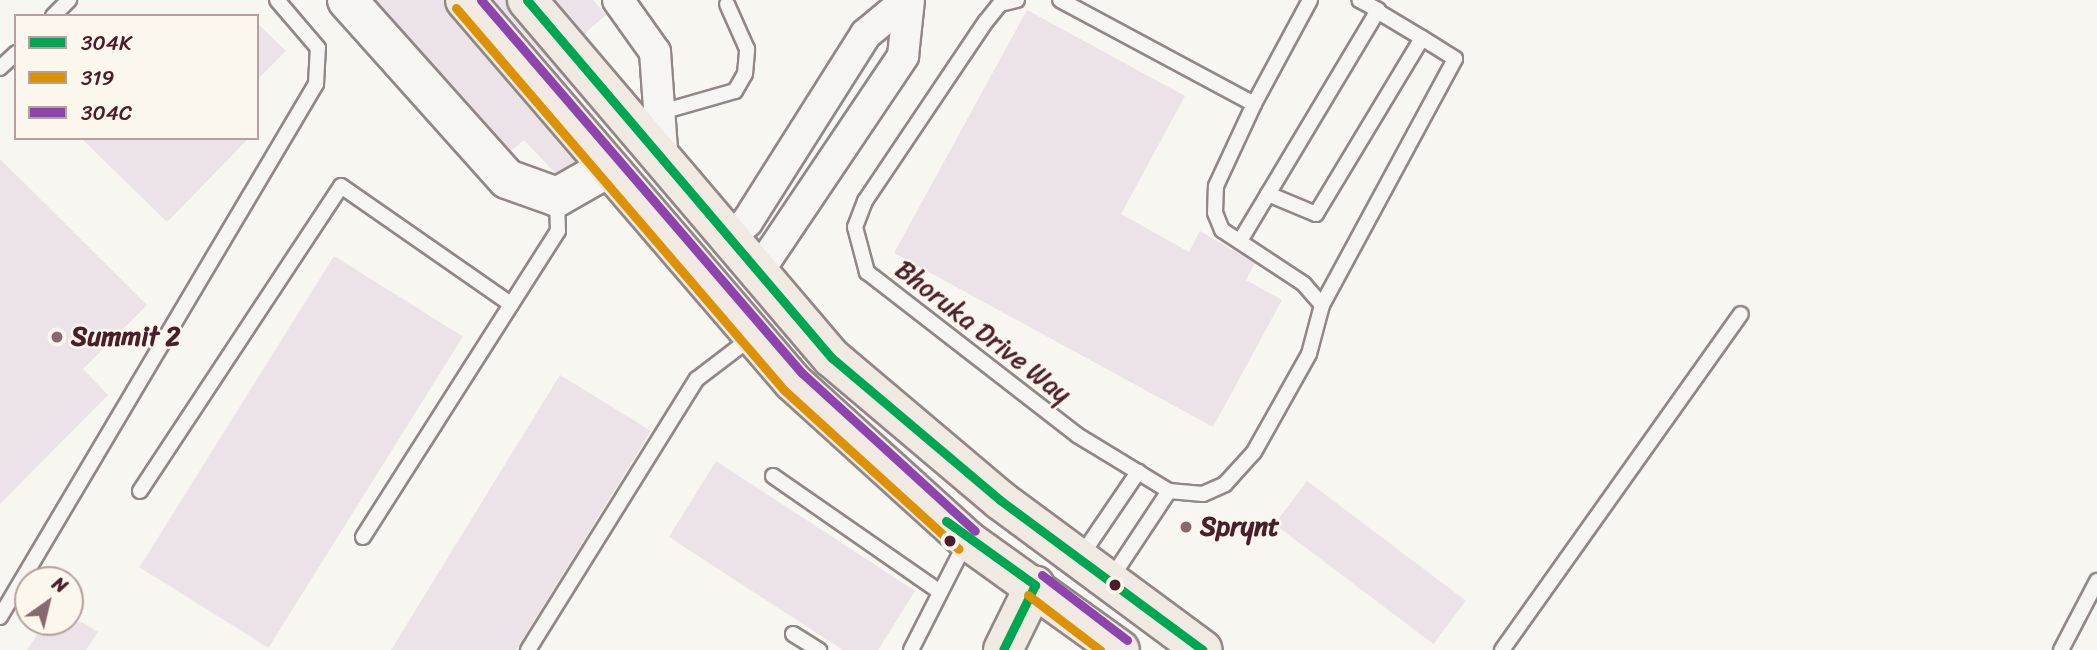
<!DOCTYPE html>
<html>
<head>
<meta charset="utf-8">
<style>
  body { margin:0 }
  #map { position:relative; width:2097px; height:650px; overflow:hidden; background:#f8f6f0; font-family:Sriracha,sans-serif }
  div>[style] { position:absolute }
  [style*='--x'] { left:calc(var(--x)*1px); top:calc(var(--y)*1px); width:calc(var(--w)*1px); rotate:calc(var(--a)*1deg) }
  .building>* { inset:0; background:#ebe3e7; transform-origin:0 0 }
  .roads { filter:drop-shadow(2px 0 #918787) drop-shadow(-2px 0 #918787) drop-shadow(0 2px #918787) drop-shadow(0 -2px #918787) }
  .lane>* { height:14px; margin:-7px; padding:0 7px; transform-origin:7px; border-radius:7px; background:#f6f5f1 }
  .street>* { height:30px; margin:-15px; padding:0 15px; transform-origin:15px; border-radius:15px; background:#f6f5f1 }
  .secondary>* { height:38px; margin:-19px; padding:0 19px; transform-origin:19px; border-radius:19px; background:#f6f5f1 }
  .primary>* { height:38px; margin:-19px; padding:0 19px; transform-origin:19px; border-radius:19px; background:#f0eae2 }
  .bus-1>* { height:9px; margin:-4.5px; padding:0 4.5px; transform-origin:4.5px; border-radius:4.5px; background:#00a651 }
  .bus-2>* { height:9px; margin:-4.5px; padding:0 4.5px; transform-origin:4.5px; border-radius:4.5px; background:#dd9206 }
  .bus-3>* { height:9px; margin:-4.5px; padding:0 4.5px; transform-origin:4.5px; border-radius:4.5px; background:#8e44ad }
  .dots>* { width:19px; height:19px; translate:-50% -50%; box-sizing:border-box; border:4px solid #fbf7ec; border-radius:50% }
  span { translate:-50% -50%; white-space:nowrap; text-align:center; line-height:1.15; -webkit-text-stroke:5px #fbf7ec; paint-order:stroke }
  .street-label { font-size:26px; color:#4a1f2b }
  .poi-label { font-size:26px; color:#4a1f2b; font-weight:700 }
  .left { translate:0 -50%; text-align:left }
  .legend { position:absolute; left:14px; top:14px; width:245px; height:126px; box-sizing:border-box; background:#fbf7ec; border:2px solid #b4a19f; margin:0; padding:9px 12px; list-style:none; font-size:21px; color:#4a1f2b }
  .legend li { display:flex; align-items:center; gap:14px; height:35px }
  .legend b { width:35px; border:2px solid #b4a19f }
  .north { position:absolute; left:14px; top:566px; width:70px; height:70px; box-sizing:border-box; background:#fbf7ec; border:2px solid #b4a19f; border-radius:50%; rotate:34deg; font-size:19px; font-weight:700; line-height:28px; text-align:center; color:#4a1f2b }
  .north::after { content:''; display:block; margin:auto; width:24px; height:32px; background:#876a70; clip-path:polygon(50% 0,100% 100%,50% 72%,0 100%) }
</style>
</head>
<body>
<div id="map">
  <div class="building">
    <div style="clip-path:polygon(376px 0,444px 0,448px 14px,575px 162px,555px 173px,524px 140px,511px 151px)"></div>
    <div style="clip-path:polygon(494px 0,506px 0,510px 14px,615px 137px)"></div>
    <div style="clip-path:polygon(556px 0,593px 0,606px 15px,584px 34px)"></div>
    <div style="clip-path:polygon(1027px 10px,1185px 96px,1121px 214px,1189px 252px,1200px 231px,1255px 263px,1246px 280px,1282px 300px,1213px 427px,894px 253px)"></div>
    <div style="clip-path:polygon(257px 23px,286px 51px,257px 80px)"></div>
    <div style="clip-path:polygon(81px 138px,249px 138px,167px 222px)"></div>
    <div style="clip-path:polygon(0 159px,147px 305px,83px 369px,108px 395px,0 504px)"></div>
    <div style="left:334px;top:256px;width:152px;height:367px;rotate:32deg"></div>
    <div style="clip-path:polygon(560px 375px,651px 431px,516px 650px,391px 650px)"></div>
    <div style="clip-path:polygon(716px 461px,915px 591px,878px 650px,843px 650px,669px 537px)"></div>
    <div style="left:1307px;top:481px;width:199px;height:54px;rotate:37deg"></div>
    <div style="clip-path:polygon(45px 622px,82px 622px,98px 632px,86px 650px,27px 650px)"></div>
  </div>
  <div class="roads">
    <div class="lane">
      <div style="--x:1017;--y:0;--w:17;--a:167"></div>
      <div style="--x:1000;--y:4;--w:22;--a:129"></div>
      <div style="--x:986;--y:21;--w:217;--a:123.9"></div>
      <div style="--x:865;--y:201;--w:28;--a:111"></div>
      <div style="--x:855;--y:227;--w:47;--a:75.1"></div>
      <div style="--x:867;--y:272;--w:266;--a:37.8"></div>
      <div style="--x:1077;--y:435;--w:108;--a:31.3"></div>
      <div style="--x:1169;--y:491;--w:34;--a:5"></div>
      <div style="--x:1203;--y:494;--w:24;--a:-24"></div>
      <div style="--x:1225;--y:484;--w:43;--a:-47.8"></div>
      <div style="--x:1254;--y:452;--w:112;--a:-60.7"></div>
      <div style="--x:1309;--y:354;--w:51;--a:-75.1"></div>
      <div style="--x:1322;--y:305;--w:28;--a:-131"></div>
      <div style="--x:1304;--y:284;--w:98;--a:-146.6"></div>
      <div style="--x:1222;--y:230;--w:18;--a:-112"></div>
      <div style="--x:1215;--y:213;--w:27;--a:-88"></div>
      <div style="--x:1216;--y:186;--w:90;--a:-65.1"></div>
      <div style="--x:1254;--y:104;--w:220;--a:-151.8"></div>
      <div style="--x:1377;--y:11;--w:52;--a:31"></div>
      <div style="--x:53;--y:16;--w:23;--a:-45"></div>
      <div style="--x:0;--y:68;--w:22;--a:-43"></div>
      <div style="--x:1254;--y:104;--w:118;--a:-61.7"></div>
      <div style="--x:658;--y:113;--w:80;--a:-15.9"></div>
      <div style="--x:735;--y:91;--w:20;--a:-60"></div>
      <div style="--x:745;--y:74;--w:25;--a:-85"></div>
      <div style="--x:747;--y:49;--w:49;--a:-114"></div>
      <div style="--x:1268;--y:194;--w:52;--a:22.6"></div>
      <div style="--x:1316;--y:214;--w:205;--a:-58.9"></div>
      <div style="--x:1422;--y:38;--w:39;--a:32"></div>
      <div style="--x:1455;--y:59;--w:280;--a:118.4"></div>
      <div style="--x:1240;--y:241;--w:269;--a:-59.1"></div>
      <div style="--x:1378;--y:10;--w:21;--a:-152"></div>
      <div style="--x:773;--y:476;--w:203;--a:34.8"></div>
      <div style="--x:140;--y:491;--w:365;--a:-56.6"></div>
      <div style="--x:341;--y:186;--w:207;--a:34.8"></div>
      <div style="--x:363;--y:537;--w:363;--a:-57.5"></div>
      <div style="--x:558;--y:231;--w:31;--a:-92"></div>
      <div style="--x:1081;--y:556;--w:102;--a:-55.8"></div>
      <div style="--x:1110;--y:580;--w:107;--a:-56.5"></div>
      <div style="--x:0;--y:617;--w:620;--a:-59.34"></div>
      <div style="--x:316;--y:84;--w:36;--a:-87"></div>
      <div style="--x:318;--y:48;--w:63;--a:-130.5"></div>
      <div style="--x:793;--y:634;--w:31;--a:32"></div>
      <div style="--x:528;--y:650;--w:319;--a:-58.1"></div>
      <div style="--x:697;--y:379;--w:69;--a:-37.4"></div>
      <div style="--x:911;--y:650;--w:121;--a:-63"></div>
      <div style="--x:1502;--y:650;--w:412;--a:-54.6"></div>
      <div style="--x:2061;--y:650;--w:78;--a:-62.4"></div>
    </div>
    <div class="street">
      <div style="--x:618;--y:0;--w:64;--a:54.6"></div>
      <div style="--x:655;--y:52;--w:112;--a:85.9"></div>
      <div style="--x:727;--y:241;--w:28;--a:-44"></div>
      <div style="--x:747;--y:222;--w:222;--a:-57.7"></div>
      <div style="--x:866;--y:34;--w:53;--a:-39.7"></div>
      <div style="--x:756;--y:275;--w:264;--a:-56.1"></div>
      <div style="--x:903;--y:56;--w:56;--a:-83.9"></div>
    </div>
    <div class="secondary">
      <div style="--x:347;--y:0;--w:240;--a:48.2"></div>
      <div style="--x:507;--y:179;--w:53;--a:19.8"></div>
      <div style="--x:557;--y:197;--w:56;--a:-29.7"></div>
    </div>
    <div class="primary">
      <div style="--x:465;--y:0;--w:503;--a:49.35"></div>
      <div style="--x:793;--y:382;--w:235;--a:42.2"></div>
      <div style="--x:967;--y:540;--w:188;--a:35.7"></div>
      <div style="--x:527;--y:0;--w:470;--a:49.6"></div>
      <div style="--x:832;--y:358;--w:220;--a:40.2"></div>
      <div style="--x:1000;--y:500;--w:252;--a:36.5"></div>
      <div style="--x:1003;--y:650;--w:72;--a:-63.8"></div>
    </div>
  </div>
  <div class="bus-1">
    <div style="--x:527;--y:0;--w:470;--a:49.6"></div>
    <div style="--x:832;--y:358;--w:220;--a:40.2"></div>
    <div style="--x:1000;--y:500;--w:252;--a:36.5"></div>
    <div style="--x:946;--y:521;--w:110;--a:35.7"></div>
    <div style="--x:1035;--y:585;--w:72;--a:116.2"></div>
  </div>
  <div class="bus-2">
    <div style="--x:456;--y:8;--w:503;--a:49.35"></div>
    <div style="--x:784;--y:390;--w:236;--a:42.3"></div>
    <div style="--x:1028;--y:595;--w:91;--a:37.4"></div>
  </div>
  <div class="bus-3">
    <div style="--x:481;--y:0;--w:492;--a:49.3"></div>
    <div style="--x:802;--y:373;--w:234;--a:42.4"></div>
    <div style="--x:1042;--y:575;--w:107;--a:37.4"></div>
  </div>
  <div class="dots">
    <div style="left:57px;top:337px;background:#876a70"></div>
    <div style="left:1186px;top:527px;background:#876a70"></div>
    <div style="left:950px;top:541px;background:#4a1f2b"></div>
    <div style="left:1115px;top:585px;background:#4a1f2b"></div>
  </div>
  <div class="street-label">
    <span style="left:983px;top:332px;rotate:38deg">Bhoruka Drive Way</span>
  </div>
  <div class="poi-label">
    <span class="left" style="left:71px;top:337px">Summit 2</span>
    <span class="left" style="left:1200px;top:527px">Sprynt</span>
  </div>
  <ul class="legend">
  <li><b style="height:9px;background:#00a651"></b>304K</li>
  <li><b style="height:9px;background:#dd9206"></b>319</li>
  <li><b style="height:9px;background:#8e44ad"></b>304C</li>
  </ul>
  <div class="north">N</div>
</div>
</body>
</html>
